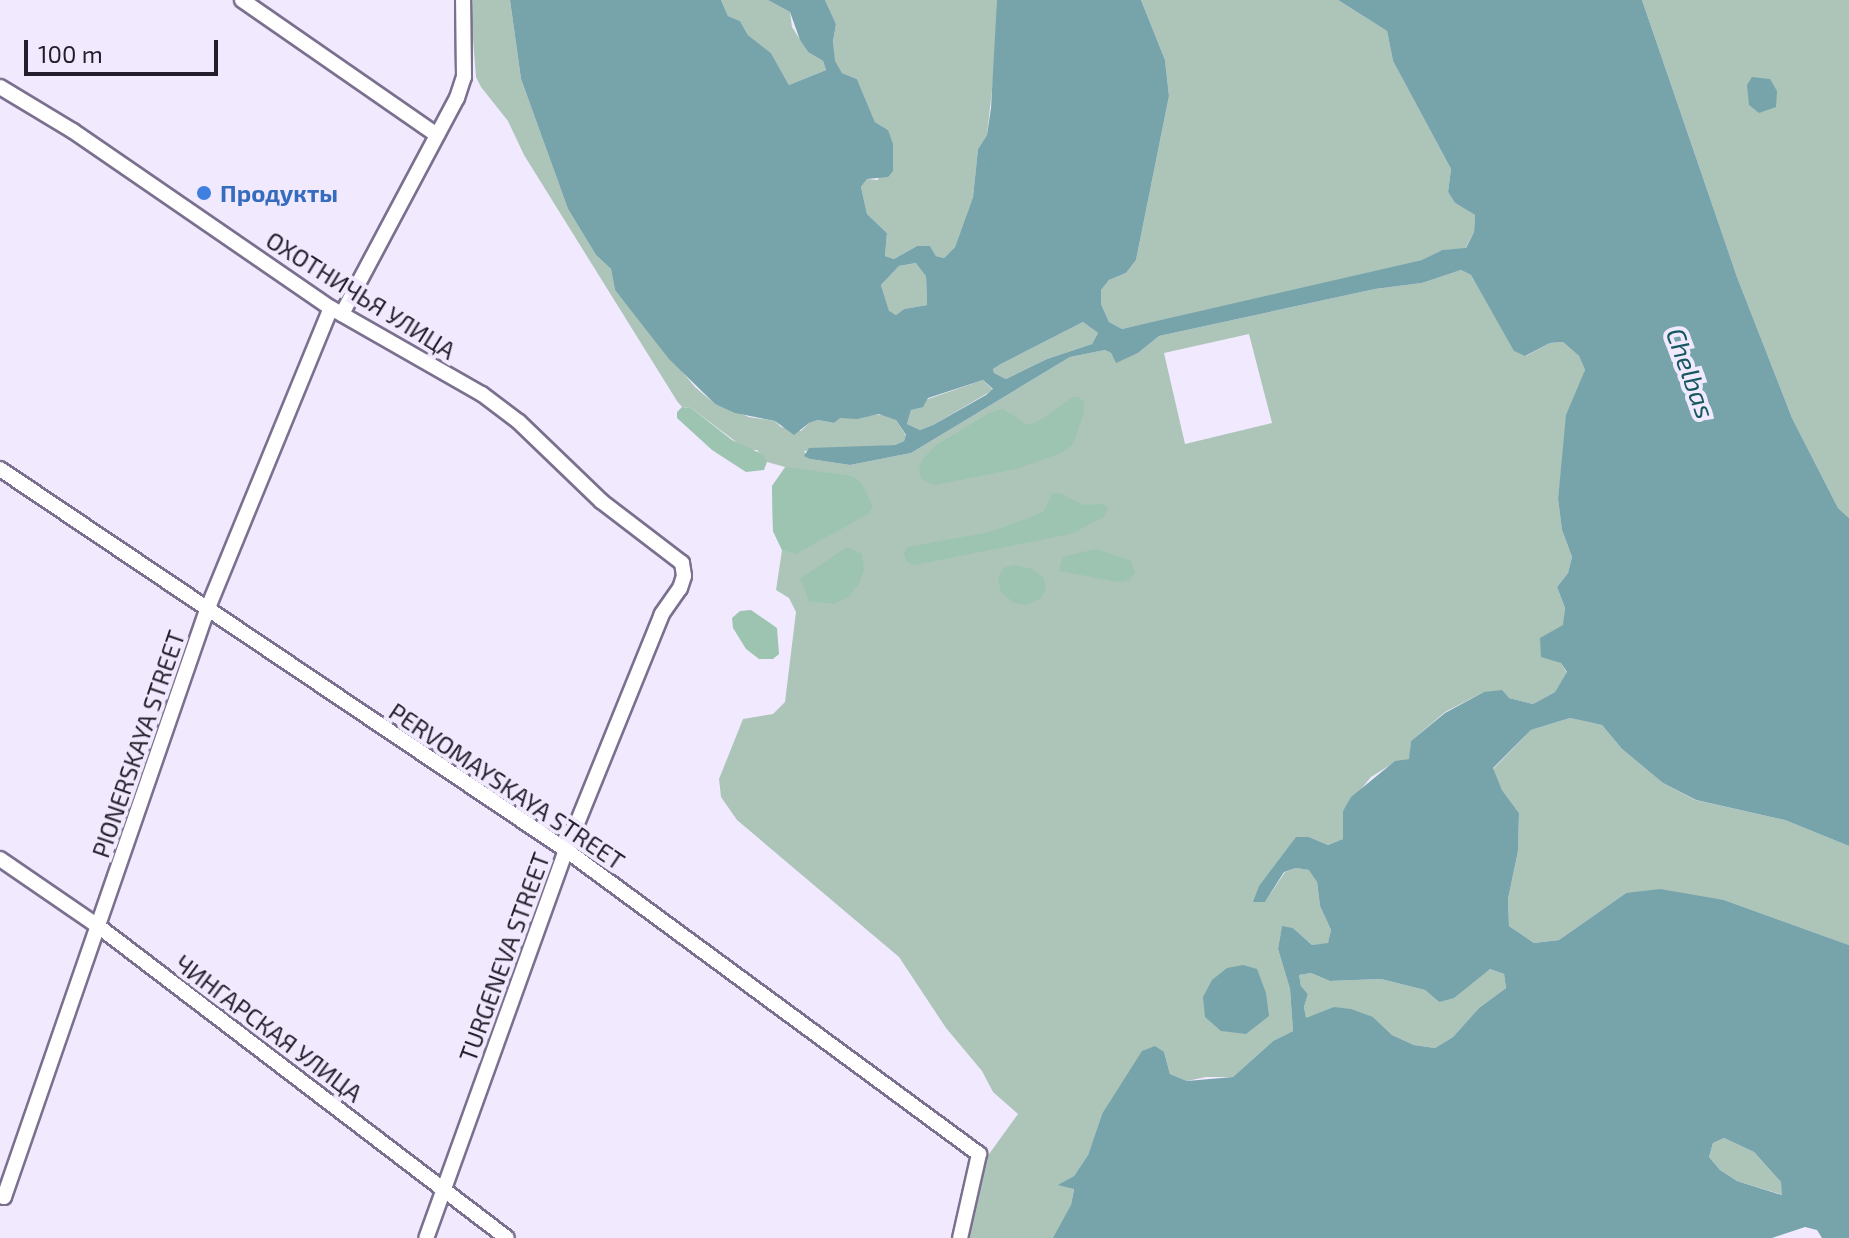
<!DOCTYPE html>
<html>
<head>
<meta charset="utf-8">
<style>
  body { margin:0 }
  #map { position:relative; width:1849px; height:1238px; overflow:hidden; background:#f1eaff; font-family:"Exo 2",sans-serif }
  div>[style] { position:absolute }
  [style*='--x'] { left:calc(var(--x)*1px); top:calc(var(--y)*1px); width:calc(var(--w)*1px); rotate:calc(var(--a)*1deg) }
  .green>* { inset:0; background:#acc5b8 }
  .forest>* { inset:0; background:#9dc4b1 }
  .water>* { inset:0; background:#77a4ab }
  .roads { filter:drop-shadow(2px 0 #7b708f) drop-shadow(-2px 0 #7b708f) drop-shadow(0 2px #7b708f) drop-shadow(0 -2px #7b708f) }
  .street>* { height:14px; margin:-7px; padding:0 7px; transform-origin:7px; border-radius:7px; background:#fff }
  .dots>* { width:22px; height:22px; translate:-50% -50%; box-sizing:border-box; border:4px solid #f1eaff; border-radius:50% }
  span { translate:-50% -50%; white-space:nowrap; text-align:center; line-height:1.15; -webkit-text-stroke:8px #f1eaff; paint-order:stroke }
  .shop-label { font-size:24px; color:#366cbe; font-weight:700 }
  .left { translate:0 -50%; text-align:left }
  .street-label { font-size:24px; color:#231e2b }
  .water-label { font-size:26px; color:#165760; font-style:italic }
  .scale { position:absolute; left:24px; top:40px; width:194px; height:36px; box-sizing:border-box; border:4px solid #231e2b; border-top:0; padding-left:10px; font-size:24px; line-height:28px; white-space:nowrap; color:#231e2b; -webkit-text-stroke:6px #f1eaff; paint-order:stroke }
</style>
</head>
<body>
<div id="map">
  <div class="green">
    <div style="clip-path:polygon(evenodd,470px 0,510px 0,521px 79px,568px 209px,596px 255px,611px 269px,615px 290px,695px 387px,715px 404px,749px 417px,775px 421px,781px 427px,801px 431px,809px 423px,818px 420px,834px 423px,839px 418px,887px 414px,896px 420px,906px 436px,904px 441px,895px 445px,804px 451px,810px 459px,850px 465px,911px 453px,1070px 357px,1105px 350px,1111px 353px,1116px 362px,1138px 353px,1159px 336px,1375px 289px,1422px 283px,1461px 270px,1471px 275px,1515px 351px,1526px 356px,1550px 343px,1563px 342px,1579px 356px,1585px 370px,1562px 464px,1558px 499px,1562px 530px,1572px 557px,1568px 573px,1557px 587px,1565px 608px,1561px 663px,1567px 673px,1555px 692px,1533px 704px,1484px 692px,1445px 712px,1411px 741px,1410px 759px,1395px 762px,1371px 777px,1343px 811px,1343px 839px,1328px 845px,1309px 837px,1253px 902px,1265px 902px,1285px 872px,1296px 868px,1310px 870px,1317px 882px,1320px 906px,1331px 930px,1328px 944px,1312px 945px,1293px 928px,1282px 927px,1278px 949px,1290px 989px,1293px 1031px,1273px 1041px,1233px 1077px,1206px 1077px,1187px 1081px,1170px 1074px,1164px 1052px,1102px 1114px,1088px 1155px,1074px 1176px,1060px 1185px,1074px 1188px,1071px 1205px,1058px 1235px,1053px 1238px,967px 1238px,984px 1161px,1018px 1114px,993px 1092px,982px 1071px,946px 1028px,899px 957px,737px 820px,721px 797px,719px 779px,743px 719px,773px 714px,785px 702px,796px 612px,789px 598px,776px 590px,782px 550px,773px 531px,772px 486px,785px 467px,767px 462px,757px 450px,747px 450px,691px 408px,682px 407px,677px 401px,524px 155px,508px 121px,481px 87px,476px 77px,470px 0,1249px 334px,1272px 423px,1185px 444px,1164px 353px,1249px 334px)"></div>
    <div style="clip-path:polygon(721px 0,768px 0,790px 12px,792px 27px,808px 52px,823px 61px,826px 70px,789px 85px,771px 53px,748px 35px,740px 21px,728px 16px)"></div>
    <div style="clip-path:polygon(825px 0,997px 0,997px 45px,987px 135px,978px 149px,973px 197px,955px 247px,944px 258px,936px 256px,930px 246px,917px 246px,894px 259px,885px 256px,887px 233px,867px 214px,861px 187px,867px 179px,878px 180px,888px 130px,875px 122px,857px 79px,842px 73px,834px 61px,833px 43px,836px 24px)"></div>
    <div style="clip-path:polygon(1141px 0,1338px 0,1387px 31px,1393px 61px,1451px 169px,1448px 192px,1455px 203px,1475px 215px,1474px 232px,1465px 249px,1442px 250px,1423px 260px,1157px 322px,1122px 329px,1109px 322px,1101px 304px,1101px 290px,1109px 280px,1126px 273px,1136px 260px,1169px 96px,1165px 60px)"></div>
    <div style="clip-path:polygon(1642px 0,1849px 0,1849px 518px,1838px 508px,1792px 418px,1737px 277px)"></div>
    <div style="clip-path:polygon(916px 263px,924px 269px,926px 276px,927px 305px,904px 309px,896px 315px,889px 312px,881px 285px,899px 266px)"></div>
    <div style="clip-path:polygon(1083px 322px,1098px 333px,1092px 344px,1047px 359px,1006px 379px,994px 373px,993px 369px,1001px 364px)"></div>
    <div style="clip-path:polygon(983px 380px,993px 390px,933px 425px,920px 430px,907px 424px,911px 410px,928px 399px)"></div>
    <div style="clip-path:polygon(1570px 718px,1602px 725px,1622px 749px,1663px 783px,1695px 800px,1785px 820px,1849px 846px,1849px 945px,1724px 900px,1626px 893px,1559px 940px,1534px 943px,1509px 926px,1508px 899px,1518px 851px,1519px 813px,1502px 790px,1493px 769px,1531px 730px)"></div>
    <div style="clip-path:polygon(1490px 969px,1504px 974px,1506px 988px,1479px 1008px,1453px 1037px,1435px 1048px,1414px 1045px,1392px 1035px,1373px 1017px,1306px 1019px,1304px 1007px,1308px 994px,1301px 986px,1299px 975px,1311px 973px,1330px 981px,1381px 979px,1425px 990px,1439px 1002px)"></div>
    <div style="clip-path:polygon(1724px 1138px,1754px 1152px,1781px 1182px,1783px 1195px,1737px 1181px,1720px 1170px,1709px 1157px,1713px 1143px)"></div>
  </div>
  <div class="forest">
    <div style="clip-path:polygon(1073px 397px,1079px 397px,1084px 402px,1084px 412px,1073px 444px,1061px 453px,1016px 469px,935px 485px,921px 479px,919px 468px,923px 459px,935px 446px,989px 413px,1003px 409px,1027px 425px,1037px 422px)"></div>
    <div style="clip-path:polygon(682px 407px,691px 408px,732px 440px,764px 455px,767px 462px,764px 470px,746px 472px,712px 450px,677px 418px,677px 412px)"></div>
    <div style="clip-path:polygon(786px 467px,852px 476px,862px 484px,873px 507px,868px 514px,796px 554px,782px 550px,773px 531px,772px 486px)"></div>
    <div style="clip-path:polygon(1060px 493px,1083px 505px,1104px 504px,1108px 508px,1104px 517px,1071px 534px,914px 565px,907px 562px,904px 554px,907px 547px,990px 532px,1036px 515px,1044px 511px,1052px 494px)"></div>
    <div style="clip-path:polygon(847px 547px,862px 554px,864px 570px,859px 584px,848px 597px,834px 604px,809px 601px,800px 579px)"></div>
    <div style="clip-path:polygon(1096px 549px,1131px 561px,1135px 573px,1129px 580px,1118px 582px,1059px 571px,1062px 557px)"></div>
    <div style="clip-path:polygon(1015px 565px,1033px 569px,1043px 577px,1046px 588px,1041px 598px,1027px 605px,1014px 603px,1001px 592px,998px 580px,1003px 568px)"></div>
    <div style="clip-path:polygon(751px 610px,777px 628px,779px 654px,773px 659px,759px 659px,746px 649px,733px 628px,732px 618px,740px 611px)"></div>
  </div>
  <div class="water">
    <div style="clip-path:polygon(evenodd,510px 0,721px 0,728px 16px,740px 21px,748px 35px,771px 53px,789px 85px,826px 70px,823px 61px,808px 52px,800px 40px,790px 12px,768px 0,825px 0,836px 24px,833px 42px,835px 61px,842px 73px,857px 79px,875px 122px,888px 130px,893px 144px,893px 171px,888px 177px,867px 179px,861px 187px,867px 214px,887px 233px,885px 256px,894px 259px,917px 246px,930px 246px,936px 256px,944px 258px,955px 247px,973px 197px,978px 149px,987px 135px,991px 108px,997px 0,1141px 0,1165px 60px,1169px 96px,1136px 260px,1126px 273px,1109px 280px,1101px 290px,1101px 304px,1109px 322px,1122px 329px,1422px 260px,1442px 250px,1466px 248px,1474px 232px,1475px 215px,1455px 203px,1448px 192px,1451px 169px,1393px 61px,1387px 31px,1338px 0,1642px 0,1737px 277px,1792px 418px,1838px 508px,1849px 518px,1849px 846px,1785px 820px,1696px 800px,1663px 783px,1622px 749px,1602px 725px,1570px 718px,1531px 730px,1493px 768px,1502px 790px,1519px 813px,1518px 851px,1508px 899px,1509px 926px,1534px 943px,1559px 940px,1626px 893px,1660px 889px,1724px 900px,1849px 945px,1849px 1238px,1822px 1238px,1817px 1230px,1805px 1227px,1772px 1238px,1053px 1238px,1071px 1205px,1074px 1189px,1058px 1185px,1074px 1176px,1088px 1155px,1102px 1114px,1142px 1051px,1155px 1046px,1164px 1052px,1170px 1074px,1187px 1081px,1233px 1077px,1273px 1041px,1293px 1031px,1290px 989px,1278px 949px,1282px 926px,1293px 928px,1312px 945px,1328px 943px,1331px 930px,1320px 906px,1317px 882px,1309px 870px,1296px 868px,1284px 872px,1265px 902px,1253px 902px,1259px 886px,1296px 837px,1309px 837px,1328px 845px,1343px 839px,1343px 811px,1351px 797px,1395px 761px,1409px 759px,1411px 741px,1445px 713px,1484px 692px,1502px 690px,1509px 698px,1533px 704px,1555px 692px,1567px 672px,1561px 663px,1541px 657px,1540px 638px,1563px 625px,1565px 608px,1557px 587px,1568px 573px,1572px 557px,1562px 530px,1558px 499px,1566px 415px,1585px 370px,1579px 356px,1563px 342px,1550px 343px,1525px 356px,1514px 351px,1471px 275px,1461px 270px,1422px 283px,1375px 289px,1159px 336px,1138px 353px,1116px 363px,1111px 353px,1105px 350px,1070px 357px,911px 453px,850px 465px,810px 459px,804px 456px,809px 448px,895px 445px,904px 441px,906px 435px,896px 420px,879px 414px,857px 419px,840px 418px,834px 423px,818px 420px,809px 423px,794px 435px,775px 421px,735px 413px,715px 404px,669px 359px,615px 290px,611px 269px,596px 255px,568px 209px,521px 79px,510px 0,916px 263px,926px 276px,927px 305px,904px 309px,896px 315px,889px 311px,881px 285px,899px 266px,916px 263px,510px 0,1083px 322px,1098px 333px,1092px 344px,1047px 359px,1006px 379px,994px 373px,993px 369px,1001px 364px,1083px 322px,510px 0,983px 380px,993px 389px,986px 395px,933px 425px,920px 430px,907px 424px,911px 410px,923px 407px,928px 398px,983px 380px,510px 0,1490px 969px,1504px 974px,1506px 988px,1479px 1008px,1453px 1037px,1435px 1048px,1414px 1045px,1392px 1035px,1373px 1017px,1351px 1009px,1334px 1007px,1306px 1018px,1304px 1007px,1308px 994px,1301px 986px,1299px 975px,1311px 973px,1330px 981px,1381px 979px,1425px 990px,1439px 1002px,1454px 998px,1490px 969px,510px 0,1724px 1138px,1754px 1152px,1781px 1182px,1782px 1195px,1737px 1181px,1720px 1170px,1709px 1157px,1713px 1143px,1724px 1138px)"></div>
    <div style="clip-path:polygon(1752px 77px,1770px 79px,1777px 91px,1776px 107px,1759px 113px,1749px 105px,1747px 85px)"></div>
    <div style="clip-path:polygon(1243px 965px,1257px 969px,1266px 993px,1269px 1016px,1246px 1034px,1221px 1031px,1205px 1017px,1203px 997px,1212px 980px,1227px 968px)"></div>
  </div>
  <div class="roads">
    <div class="street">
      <div style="--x:242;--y:0;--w:237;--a:34.7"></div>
      <div style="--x:0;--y:87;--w:85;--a:31.1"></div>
      <div style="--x:73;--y:131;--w:313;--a:34.5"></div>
      <div style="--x:331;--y:308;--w:174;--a:29.7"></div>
      <div style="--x:482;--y:394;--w:46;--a:37.1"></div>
      <div style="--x:519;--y:422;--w:114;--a:43.9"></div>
      <div style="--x:601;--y:501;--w:102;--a:37.4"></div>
      <div style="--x:682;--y:563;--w:13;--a:81"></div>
      <div style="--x:684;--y:576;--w:13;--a:108"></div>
      <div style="--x:680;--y:588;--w:32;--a:125"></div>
      <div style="--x:662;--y:614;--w:255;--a:112.1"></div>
      <div style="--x:566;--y:850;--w:412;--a:109.8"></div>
      <div style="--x:342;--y:314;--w:245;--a:-62"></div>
      <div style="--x:457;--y:98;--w:22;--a:-72"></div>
      <div style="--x:464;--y:77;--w:77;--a:-90.7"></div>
      <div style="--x:0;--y:469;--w:682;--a:33.95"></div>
      <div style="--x:566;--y:850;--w:513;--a:36.36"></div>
      <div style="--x:979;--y:1154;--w:86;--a:102.7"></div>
      <div style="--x:0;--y:859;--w:119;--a:34.4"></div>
      <div style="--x:98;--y:926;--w:514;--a:37.34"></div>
      <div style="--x:0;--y:1196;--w:4;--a:14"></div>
      <div style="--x:4;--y:1197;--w:621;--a:-70.92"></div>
      <div style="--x:207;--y:610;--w:326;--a:-67.7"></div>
    </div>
  </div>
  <div class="dots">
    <div style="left:204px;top:193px;background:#3f7fe0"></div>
  </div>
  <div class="shop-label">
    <span class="left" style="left:220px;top:193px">Продукты</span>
  </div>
  <div class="street-label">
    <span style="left:361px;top:295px;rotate:32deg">ОХОТНИЧЬЯ УЛИЦА</span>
    <span style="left:138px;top:744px;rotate:-71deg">PIONERSKAYA STREET</span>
    <span style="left:507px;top:786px;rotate:34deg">PERVOMAYSKAYA STREET</span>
    <span style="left:504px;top:957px;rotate:-70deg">TURGENEVA STREET</span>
    <span style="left:269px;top:1028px;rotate:37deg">ЧИНГАРСКАЯ УЛИЦА</span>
  </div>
  <div class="water-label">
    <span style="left:1691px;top:373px;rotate:70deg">Chelbas</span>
  </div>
  <div class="scale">100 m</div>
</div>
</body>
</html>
